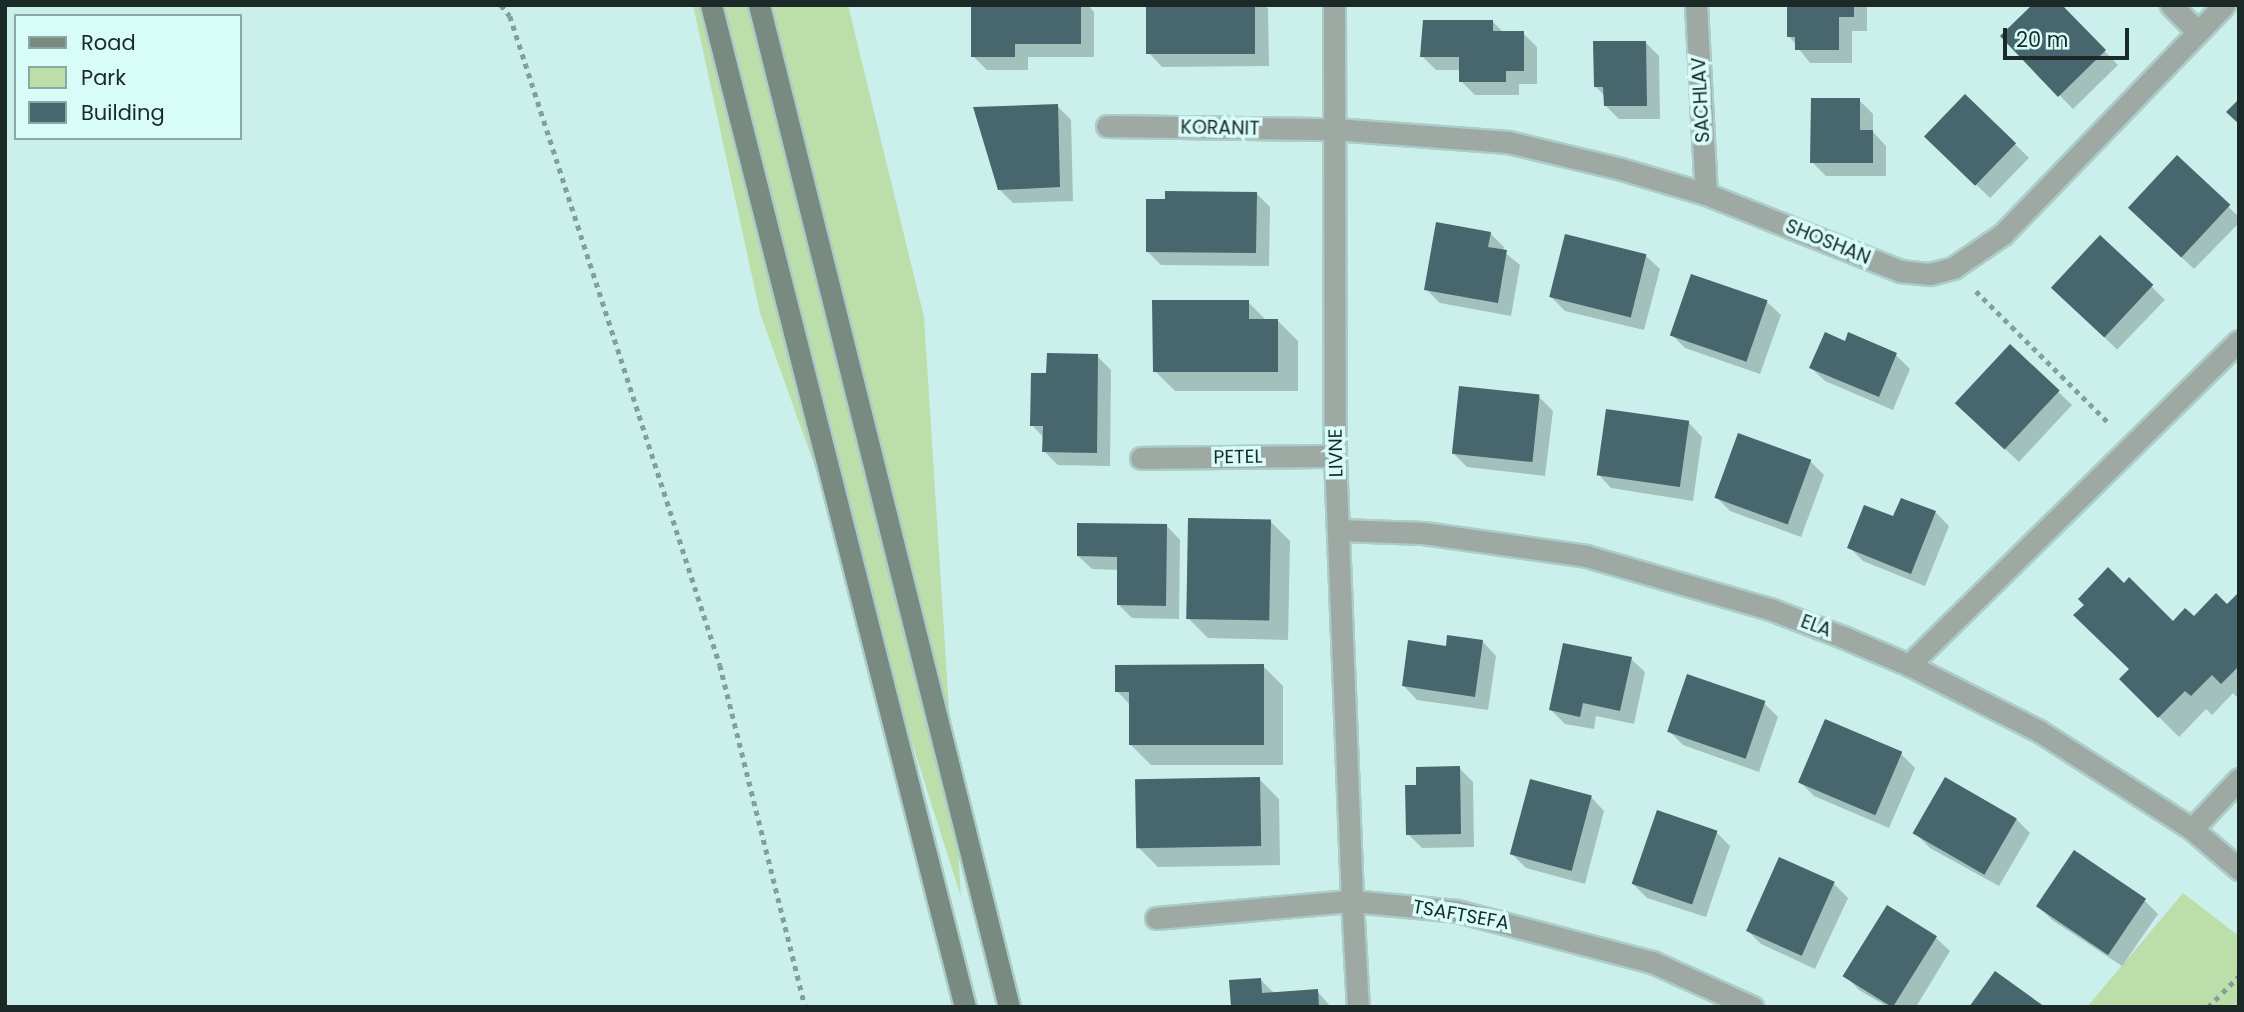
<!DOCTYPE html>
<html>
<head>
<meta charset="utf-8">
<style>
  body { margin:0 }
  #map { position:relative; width:2244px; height:1012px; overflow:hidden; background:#cbf0ec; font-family:Poppins,sans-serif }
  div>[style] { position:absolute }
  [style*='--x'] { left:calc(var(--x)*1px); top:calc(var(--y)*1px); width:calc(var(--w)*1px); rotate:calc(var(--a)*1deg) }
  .green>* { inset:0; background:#bbdeaa }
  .shadow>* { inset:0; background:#0003; transform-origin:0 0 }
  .building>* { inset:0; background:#47666e; transform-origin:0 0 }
  .path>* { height:4.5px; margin-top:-2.25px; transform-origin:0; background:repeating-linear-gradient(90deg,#839f9c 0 5px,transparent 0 10px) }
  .roads { filter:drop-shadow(2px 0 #abccc9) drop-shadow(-2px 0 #abccc9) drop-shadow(0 2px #abccc9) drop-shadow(0 -2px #abccc9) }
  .service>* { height:21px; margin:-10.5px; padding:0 10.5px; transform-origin:10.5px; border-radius:10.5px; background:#9da9a2 }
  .minor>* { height:21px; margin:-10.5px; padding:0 10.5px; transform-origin:10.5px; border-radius:10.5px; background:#9da9a2 }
  .secondary>* { height:21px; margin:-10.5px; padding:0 10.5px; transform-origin:10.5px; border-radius:10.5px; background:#798b81 }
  span { translate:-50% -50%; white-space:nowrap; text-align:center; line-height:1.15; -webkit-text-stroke:7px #d8fdf9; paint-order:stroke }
  .street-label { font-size:19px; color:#1b2927 }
  .frame { position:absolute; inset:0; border:7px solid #1b2927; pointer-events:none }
  .legend { position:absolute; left:14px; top:14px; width:228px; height:126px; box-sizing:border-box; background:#d8fdf9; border:2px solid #8ca8a5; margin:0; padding:9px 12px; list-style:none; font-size:21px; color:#1b2927 }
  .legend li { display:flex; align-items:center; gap:14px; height:35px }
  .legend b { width:35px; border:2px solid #8ca8a5 }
  .scale { position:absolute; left:2003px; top:28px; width:126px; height:32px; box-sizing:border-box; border:4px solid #1b2927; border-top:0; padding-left:9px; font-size:21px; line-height:24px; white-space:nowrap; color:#1b2927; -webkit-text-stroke:5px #d8fdf9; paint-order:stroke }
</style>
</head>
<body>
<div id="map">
  <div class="green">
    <div style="clip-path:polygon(693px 5px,848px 5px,924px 317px,961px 897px,899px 702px,760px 313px)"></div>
    <div style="clip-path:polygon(2183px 893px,2239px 936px,2239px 1007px,2087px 1007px)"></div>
  </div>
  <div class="shadow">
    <div style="clip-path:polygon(973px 5px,1088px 5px,1094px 12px,1094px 57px,1028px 57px,1028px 70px,987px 70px,973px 56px)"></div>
    <div style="clip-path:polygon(1148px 5px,1265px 5px,1268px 9px,1269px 66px,1162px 67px,1149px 53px)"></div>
    <div style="clip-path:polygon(1789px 5px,1867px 5px,1867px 31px,1852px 31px,1852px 63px,1810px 63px,1789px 36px)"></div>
    <div style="clip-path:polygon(2060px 5px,2118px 65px,2073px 109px,2002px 36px)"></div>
    <div style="clip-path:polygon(1492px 21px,1504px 33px,1523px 33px,1537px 47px,1537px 84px,1519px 84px,1519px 95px,1475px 95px,1461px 81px,1461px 70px,1436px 70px,1422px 56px)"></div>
    <div style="clip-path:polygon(1645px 42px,1659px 56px,1660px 119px,1619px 119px,1605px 105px,1605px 96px,1596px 87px)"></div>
    <div style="left:1965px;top:96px;width:89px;height:56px;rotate:44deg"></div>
    <div style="clip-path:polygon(1859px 100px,1873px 114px,1873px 132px,1886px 146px,1886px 176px,1826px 176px,1812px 162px)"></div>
    <div style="clip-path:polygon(1057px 106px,1071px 120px,1073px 201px,1013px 203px,999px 189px)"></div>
    <div style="clip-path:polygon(2177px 158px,2239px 217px,2239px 223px,2194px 269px,2143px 221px)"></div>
    <div style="clip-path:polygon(1256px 193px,1270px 207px,1269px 266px,1161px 265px,1147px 251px)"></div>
    <div style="clip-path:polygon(1490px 233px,1504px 247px,1503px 251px,1520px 265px,1511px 316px,1440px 303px,1426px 289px)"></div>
    <div style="left:2101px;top:238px;width:89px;height:69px;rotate:44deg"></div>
    <div style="clip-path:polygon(1646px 256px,1660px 269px,1644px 330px,1565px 311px,1551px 297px)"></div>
    <div style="clip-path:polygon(1248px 302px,1267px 321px,1278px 321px,1298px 341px,1298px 391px,1175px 391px,1155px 371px)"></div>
    <div style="clip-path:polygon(1767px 302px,1781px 315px,1760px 374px,1685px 348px,1672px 335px)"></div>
    <div style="clip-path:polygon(1849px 335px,1896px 355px,1910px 369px,1893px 410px,1825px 381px,1811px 368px,1845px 344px)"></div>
    <div style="clip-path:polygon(2010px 346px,2072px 405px,2019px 462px,1971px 417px)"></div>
    <div style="clip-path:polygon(1097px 356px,1111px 370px,1110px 466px,1058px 465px,1044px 451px,1044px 438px,1032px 425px,1048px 375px)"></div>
    <div style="clip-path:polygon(1539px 397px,1553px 411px,1545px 476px,1467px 467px,1453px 453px)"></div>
    <div style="clip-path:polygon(1689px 423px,1702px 437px,1693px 501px,1611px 488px,1598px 474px)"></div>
    <div style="clip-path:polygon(1810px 461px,1824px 475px,1801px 537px,1730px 511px,1716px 497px)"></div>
    <div style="clip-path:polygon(1935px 512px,1949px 526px,1925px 586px,1863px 561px,1849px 547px,1894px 519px)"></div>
    <div style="clip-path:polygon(1270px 521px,1290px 541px,1288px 640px,1208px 638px,1188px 618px)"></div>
    <div style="clip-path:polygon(1167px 526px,1180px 540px,1179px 619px,1132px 618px,1119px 605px,1119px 570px,1092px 569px,1078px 556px)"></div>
    <div style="clip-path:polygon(2124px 585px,2173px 623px,2227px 606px,2239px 595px,2239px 699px,2233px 693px,2212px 715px,2206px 709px,2179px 737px,2121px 679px,2131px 669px)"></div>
    <div style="clip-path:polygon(1483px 642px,1496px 656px,1488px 710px,1417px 700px,1404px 686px,1448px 648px)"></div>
    <div style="clip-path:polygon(1631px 659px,1645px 672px,1634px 724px,1596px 716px,1594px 729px,1565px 724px,1551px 710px)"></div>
    <div style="clip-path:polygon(1263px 666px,1283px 686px,1283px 765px,1151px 765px,1131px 745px,1131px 706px,1117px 691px)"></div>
    <div style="clip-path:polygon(1764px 703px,1778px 717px,1759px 772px,1683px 745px,1669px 731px)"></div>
    <div style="clip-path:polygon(1901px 754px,1915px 768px,1889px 828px,1814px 796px,1800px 782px)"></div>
    <div style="clip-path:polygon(1459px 768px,1473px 782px,1474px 847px,1422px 848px,1408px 834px,1418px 787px)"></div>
    <div style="clip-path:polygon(1259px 779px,1279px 799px,1280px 865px,1158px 867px,1138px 847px)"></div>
    <div style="clip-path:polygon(1591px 797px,1604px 811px,1585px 884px,1526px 868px,1512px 854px)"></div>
    <div style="clip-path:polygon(2016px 819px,2030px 833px,1999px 886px,1930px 848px,1916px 834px)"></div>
    <div style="clip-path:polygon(1716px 832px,1730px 846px,1706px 917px,1647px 898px,1633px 884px)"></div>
    <div style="clip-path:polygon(1834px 884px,1848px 898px,1815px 969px,1761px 944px,1747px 930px)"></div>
    <div style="clip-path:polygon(2144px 900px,2158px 914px,2122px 966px,2052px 920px,2038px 906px)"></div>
    <div style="clip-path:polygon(1936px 938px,1950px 951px,1916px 1007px,1888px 1007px,1859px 990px,1846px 976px)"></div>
    <div style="clip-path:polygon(1260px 979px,1275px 994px,1317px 991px,1331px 1007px,1232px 1007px)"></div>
  </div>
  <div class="building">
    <div style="clip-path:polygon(971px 5px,1081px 5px,1081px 44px,1015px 44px,1015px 57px,971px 57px)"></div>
    <div style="left:1146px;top:5px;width:109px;height:49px"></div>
    <div style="clip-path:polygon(1787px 5px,1854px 5px,1854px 17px,1839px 17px,1839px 50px,1795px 50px,1795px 37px,1787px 37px)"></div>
    <div style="clip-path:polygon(2032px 5px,2062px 5px,2106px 50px,2058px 97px,2000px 36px)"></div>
    <div style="clip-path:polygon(1423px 20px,1493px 20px,1493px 31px,1524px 31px,1524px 71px,1506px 71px,1506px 82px,1459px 82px,1459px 57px,1420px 57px)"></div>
    <div style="clip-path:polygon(1593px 41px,1646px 41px,1647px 106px,1604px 106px,1603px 87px,1594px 87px)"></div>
    <div style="left:1965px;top:94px;width:71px;height:59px;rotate:44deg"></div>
    <div style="clip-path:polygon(1811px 98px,1860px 98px,1860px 130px,1873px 130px,1873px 163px,1810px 163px)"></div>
    <div style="clip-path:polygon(2239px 99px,2239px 124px,2226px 112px)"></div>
    <div style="clip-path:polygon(1058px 104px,1060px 187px,998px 190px,973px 107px)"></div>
    <div style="left:2177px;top:155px;width:73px;height:72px;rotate:43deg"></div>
    <div style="clip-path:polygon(1165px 191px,1257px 192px,1256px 253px,1146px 252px,1146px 199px,1165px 199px)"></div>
    <div style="clip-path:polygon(1436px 222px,1491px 232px,1488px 247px,1507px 250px,1498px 303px,1424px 290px)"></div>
    <div style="left:1565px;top:234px;width:84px;height:65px;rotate:14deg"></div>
    <div style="left:2100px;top:235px;width:73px;height:72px;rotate:43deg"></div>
    <div style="left:1691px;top:274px;width:81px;height:65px;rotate:19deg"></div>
    <div style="clip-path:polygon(1152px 300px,1249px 300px,1249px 319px,1278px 319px,1278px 372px,1153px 372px)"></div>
    <div style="clip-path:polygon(1825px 332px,1845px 341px,1848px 332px,1897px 353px,1879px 397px,1809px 368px)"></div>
    <div style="left:2010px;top:344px;width:68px;height:81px;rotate:43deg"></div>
    <div style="clip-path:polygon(1047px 353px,1098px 354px,1097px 453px,1042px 452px,1043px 426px,1030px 426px,1031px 373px,1046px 373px)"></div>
    <div style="left:1459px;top:386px;width:81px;height:68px;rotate:6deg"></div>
    <div style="left:1606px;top:409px;width:84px;height:67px;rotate:8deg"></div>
    <div style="left:1738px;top:433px;width:78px;height:69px;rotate:20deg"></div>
    <div style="clip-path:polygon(1901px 498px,1936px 511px,1911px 574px,1847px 548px,1864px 505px,1893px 516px)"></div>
    <div style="left:1188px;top:518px;width:83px;height:101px;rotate:1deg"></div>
    <div style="clip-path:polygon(1077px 523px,1167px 524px,1166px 606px,1117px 605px,1117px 557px,1077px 556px)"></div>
    <div style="clip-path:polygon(2108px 567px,2124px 583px,2129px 577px,2173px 621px,2185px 608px,2194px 616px,2216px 593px,2227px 604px,2239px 592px,2239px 666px,2221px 684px,2212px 675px,2191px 696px,2185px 691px,2158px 718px,2119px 679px,2129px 669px,2073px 615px,2084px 605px,2078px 599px)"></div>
    <div style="clip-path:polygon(1447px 635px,1483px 640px,1475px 697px,1402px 686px,1408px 640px,1446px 646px)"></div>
    <div style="clip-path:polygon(1563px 643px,1632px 657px,1620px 711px,1583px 703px,1580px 717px,1549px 710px)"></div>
    <div style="clip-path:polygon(1264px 664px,1264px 745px,1129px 745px,1129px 692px,1115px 692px,1115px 665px)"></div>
    <div style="left:1687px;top:674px;width:83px;height:61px;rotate:19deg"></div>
    <div style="left:1825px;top:719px;width:84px;height:69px;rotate:23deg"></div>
    <div style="clip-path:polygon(1460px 766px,1461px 834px,1406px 835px,1405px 785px,1416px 785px,1416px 767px)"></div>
    <div style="left:1260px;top:777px;width:69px;height:125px;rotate:89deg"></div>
    <div style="left:1945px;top:777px;width:83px;height:65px;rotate:30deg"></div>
    <div style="left:1530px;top:779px;width:64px;height:78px;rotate:15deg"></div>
    <div style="left:1657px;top:810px;width:64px;height:78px;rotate:19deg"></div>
    <div style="left:2074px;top:850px;width:87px;height:68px;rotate:34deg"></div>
    <div style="left:1779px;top:857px;width:61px;height:81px;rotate:24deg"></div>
    <div style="left:1887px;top:905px;width:59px;height:84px;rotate:32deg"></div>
    <div style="clip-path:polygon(1995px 971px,2045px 1007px,1969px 1007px)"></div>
    <div style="clip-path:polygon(1261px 978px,1262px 993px,1318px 989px,1319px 1007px,1231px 1007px,1229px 980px)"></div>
  </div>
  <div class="path">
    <div style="--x:501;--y:5;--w:14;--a:51"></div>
    <div style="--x:510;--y:16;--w:682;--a:72.07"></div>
    <div style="--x:720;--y:665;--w:352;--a:76"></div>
    <div style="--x:1976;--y:291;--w:187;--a:44.8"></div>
    <div style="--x:2208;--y:1007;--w:44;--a:-45"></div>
  </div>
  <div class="roads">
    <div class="service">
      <div style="--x:1909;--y:665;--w:462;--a:-44.5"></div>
      <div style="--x:1352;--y:901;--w:106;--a:86.8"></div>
    </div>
    <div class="minor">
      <div style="--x:1334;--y:5;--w:451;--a:89.9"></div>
      <div style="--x:1335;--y:456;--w:445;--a:87.8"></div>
      <div style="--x:1696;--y:5;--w:189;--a:87"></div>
      <div style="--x:2171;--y:5;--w:38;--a:45"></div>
      <div style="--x:1107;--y:126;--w:227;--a:0.8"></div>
      <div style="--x:1334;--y:129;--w:174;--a:4.3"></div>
      <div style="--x:1508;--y:142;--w:116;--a:13.4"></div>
      <div style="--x:1621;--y:169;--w:89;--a:16.4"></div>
      <div style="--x:1706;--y:194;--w:209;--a:21.6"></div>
      <div style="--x:1900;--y:271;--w:30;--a:6"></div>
      <div style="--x:1930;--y:274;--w:24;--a:-15"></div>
      <div style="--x:1953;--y:268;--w:60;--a:-34.2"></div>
      <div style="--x:2003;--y:234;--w:318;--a:-46"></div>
      <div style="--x:1141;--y:458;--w:194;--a:-0.6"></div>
      <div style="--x:1338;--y:530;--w:85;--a:2"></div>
      <div style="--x:1423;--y:533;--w:165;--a:8"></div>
      <div style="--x:1586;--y:556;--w:191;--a:16.1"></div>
      <div style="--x:1770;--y:609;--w:78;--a:21"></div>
      <div style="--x:1843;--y:637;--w:72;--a:23"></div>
      <div style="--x:1909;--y:665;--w:146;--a:26.9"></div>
      <div style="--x:2039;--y:731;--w:182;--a:32.6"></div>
      <div style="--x:2192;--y:829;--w:62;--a:40.4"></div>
      <div style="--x:2192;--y:829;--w:69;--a:-46.8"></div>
      <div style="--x:1156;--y:918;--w:197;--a:-5"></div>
      <div style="--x:1352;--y:901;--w:105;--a:5.4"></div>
      <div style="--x:1457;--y:911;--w:202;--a:14.7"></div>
      <div style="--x:1652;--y:962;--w:110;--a:24.2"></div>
    </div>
    <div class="secondary">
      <div style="--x:711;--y:5;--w:1034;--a:75.78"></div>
      <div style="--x:759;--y:5;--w:1033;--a:75.99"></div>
    </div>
  </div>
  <div class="street-label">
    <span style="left:1701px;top:100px;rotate:-93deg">SACHLAV</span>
    <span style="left:1220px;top:128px;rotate:1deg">KORANIT</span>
    <span style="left:1828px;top:242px;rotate:22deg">SHOSHAN</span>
    <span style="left:1336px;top:453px;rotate:-91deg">LIVNE</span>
    <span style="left:1238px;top:457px;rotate:-1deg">PETEL</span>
    <span style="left:1816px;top:626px;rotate:20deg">ELA</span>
    <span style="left:1461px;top:915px;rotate:10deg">TSAFTSEFA</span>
  </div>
  <div class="frame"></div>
  <ul class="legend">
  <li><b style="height:9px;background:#798b81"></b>Road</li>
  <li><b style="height:19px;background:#bbdeaa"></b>Park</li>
  <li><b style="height:19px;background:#47666e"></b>Building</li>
  </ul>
  <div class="scale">20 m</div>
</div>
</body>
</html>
